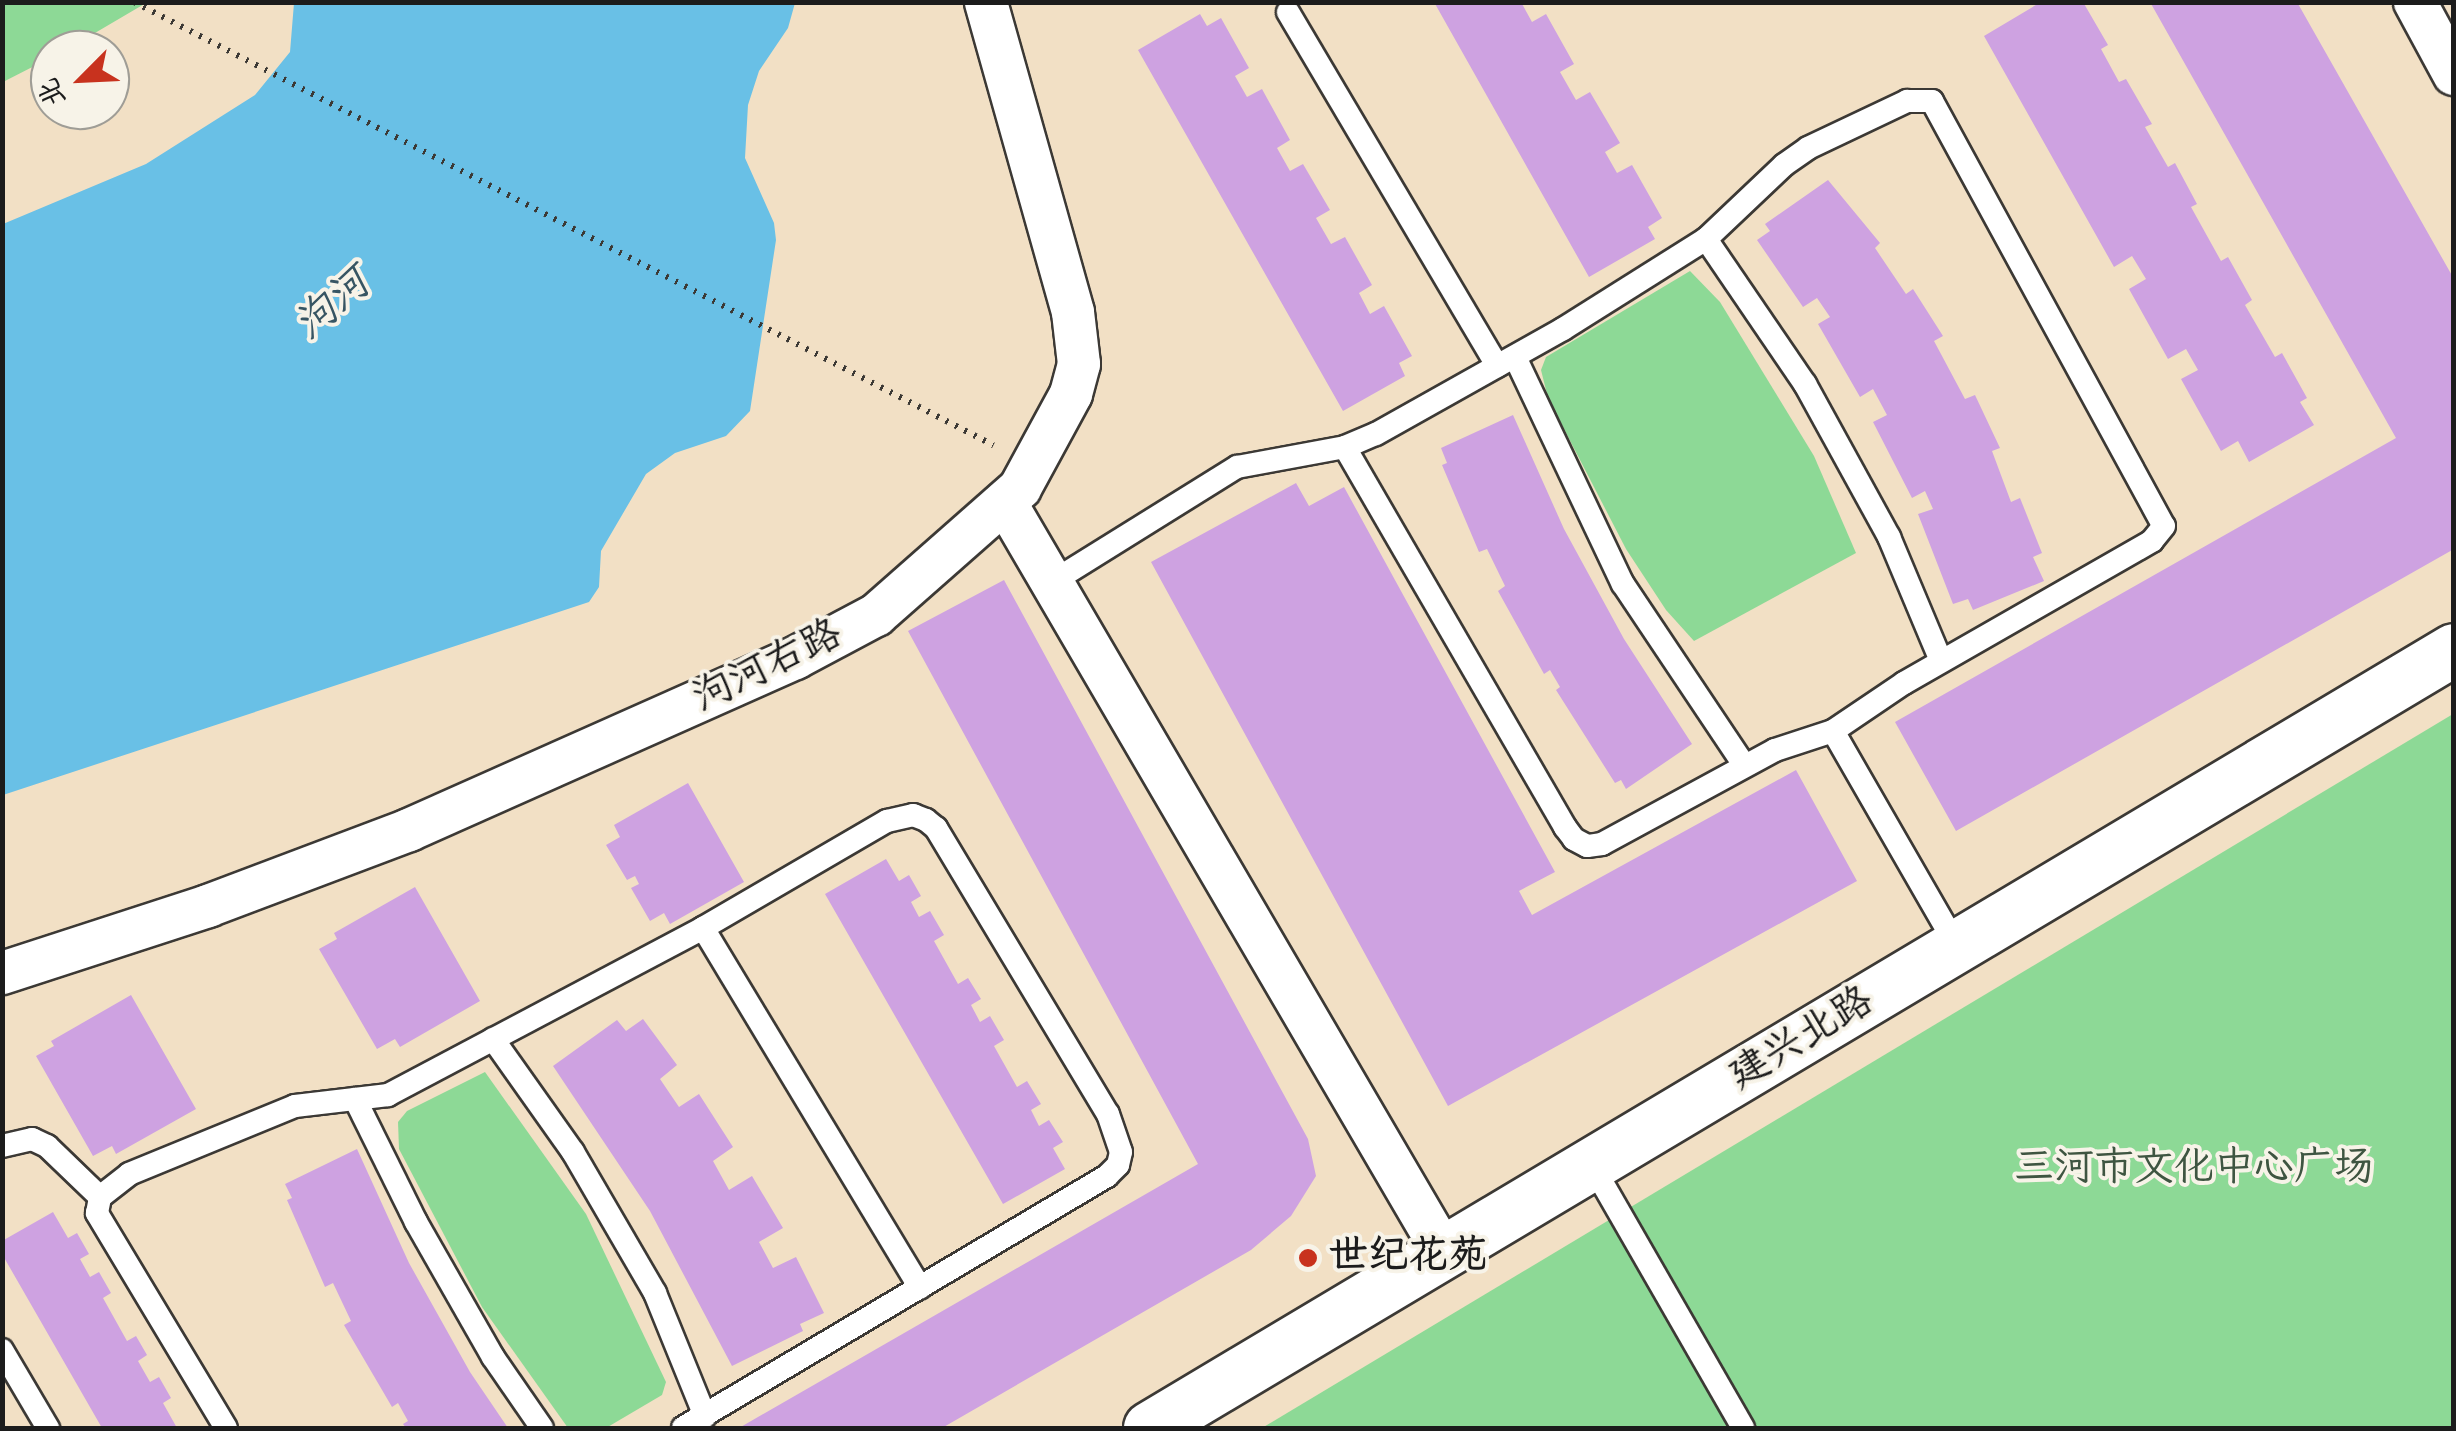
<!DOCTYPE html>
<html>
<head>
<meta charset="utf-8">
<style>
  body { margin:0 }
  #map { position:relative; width:2456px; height:1431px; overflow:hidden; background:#f2e0c5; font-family:"Indie Flower","LXGW WenKai TC",sans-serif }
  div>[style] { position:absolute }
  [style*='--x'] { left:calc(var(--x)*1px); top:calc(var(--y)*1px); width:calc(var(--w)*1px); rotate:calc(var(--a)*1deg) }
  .green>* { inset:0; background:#8dd996 }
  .water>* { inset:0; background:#69c0e6 }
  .building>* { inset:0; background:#cea2e1 }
  .path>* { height:6px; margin-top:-3px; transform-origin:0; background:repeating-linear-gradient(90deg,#3c3935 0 2.5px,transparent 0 10.5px) }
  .roads { filter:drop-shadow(2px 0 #3c3935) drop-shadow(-2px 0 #3c3935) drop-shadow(0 2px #3c3935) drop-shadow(0 -2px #3c3935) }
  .service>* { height:22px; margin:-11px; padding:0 11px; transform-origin:11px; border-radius:11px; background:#fff }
  .minor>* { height:42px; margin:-21px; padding:0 21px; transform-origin:21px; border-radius:21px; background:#fff }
  .tertiary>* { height:52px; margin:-26px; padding:0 26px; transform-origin:26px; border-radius:26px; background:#fff }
  .dots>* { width:28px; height:28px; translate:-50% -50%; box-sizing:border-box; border:5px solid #f7f3e8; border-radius:50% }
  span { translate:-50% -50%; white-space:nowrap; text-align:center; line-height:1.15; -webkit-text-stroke:8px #f7f3e8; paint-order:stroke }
  .street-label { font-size:40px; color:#1c1c1c }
  .park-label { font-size:40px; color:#3e5541 }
  .poi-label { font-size:40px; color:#1c1c1c; font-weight:700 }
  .left { translate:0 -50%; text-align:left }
  .water-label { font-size:42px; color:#375563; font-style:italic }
  .frame { position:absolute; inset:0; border:5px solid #1c1c1c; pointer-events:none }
  .north { position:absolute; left:30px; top:30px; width:100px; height:100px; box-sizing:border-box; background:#f7f3e8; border:2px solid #9f9d96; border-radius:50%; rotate:246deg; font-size:28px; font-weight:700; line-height:40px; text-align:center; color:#1c1c1c }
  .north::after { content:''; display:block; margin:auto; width:35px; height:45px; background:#c8321e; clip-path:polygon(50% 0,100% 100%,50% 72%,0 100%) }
</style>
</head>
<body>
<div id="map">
  <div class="green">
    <div style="clip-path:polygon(2px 3px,3px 2px,146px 3px,66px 50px,50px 50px,50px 58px,3px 82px)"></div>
    <div style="clip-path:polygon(1690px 271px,1720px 302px,1814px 456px,1856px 553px,1694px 641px,1666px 610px,1626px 549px,1548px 398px,1541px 370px,1546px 357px)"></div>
    <div style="clip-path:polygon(2453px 714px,2453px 1428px,1262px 1428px)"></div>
    <div style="clip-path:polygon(485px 1072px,586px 1214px,666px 1382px,662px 1395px,606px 1428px,568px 1428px,482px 1307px,399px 1149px,398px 1122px,407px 1111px)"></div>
  </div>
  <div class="water">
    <div style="clip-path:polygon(294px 3px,795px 3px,788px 28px,759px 71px,748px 105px,745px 158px,774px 223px,776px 240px,750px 411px,726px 436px,675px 453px,646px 474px,601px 551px,599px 587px,589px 602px,3px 795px,3px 224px,146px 164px,255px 95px,290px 52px)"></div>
  </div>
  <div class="building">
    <div style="clip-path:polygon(1434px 2px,1521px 2px,1532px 22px,1546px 14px,1574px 64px,1560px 72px,1576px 100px,1590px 92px,1620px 143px,1605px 152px,1617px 173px,1632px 165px,1662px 218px,1648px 227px,1655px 239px,1589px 277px)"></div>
    <div style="clip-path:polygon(2041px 2px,2083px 2px,2108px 45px,2101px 49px,2119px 82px,2126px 79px,2152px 124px,2145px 127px,2168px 167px,2175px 163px,2197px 204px,2191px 207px,2221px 261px,2228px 257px,2252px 300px,2245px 305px,2275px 357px,2282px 353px,2307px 398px,2300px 402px,2314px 425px,2249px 462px,2238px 441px,2221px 451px,2181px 379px,2198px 370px,2186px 349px,2168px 359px,2129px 289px,2146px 279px,2132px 256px,2114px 267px,1984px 36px)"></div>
    <div style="clip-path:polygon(2150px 2px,2297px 2px,2454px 279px,2454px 549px,1956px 831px,1895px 722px,2396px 438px)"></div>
    <div style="clip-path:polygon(1200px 14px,1207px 26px,1221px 18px,1249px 68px,1235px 76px,1247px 97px,1262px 89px,1290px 140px,1277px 148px,1290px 171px,1303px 164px,1330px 210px,1316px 218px,1331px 244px,1345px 237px,1372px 285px,1359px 293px,1370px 314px,1384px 306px,1412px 356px,1399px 363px,1405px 376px,1343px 411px,1138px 50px)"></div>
    <div style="clip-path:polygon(1828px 180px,1880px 243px,1875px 248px,1906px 294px,1913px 289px,1943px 336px,1934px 341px,1965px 399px,1975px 395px,2000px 448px,1992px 451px,2011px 502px,2020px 498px,2042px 553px,2033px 557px,2044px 581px,1973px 610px,1968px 599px,1953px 604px,1918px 514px,1933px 509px,1925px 491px,1912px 498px,1873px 422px,1887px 415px,1873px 389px,1860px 397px,1818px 324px,1830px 317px,1817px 298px,1803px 307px,1757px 240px,1770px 231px,1765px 224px)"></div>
    <div style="clip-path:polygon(1513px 415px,1564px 529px,1624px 639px,1692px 744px,1626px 789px,1621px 780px,1615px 783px,1556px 690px,1560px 687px,1550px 670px,1544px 674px,1498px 591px,1505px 586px,1487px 549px,1479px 552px,1442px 465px,1447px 463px,1441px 448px)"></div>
    <div style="clip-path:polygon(1296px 483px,1309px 506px,1344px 487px,1555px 872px,1519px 891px,1532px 915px,1796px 770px,1857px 881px,1448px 1106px,1151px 562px)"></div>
    <div style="clip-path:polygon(1004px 580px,1308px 1139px,1316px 1176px,1291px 1216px,1251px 1250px,942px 1428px,739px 1428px,1198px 1164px,908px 631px)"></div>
    <div style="clip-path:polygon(688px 783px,744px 882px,670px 924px,664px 913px,650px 921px,631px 888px,639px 884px,635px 876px,627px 880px,606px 845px,620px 837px,614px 825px)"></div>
    <div style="clip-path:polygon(886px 859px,899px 881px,909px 875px,921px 896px,911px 902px,919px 917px,930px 911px,944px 935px,934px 941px,958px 984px,968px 978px,981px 999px,971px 1005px,980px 1022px,990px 1016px,1004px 1040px,994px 1046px,1017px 1087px,1027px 1081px,1041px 1104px,1031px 1110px,1039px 1126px,1049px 1120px,1063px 1142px,1053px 1148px,1065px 1169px,1003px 1204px,825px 894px)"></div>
    <div style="clip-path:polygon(415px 887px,480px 1001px,400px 1047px,395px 1039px,377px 1049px,319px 949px,337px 939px,334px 933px)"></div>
    <div style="clip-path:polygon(131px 995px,196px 1109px,116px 1154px,112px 1146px,93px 1156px,36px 1056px,54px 1046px,51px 1041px)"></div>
    <div style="clip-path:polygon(643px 1019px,677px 1065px,660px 1079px,679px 1107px,699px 1094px,733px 1147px,713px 1161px,729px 1190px,752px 1176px,783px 1228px,759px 1242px,773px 1268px,796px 1257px,824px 1313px,800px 1324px,803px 1331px,732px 1366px,650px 1211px,553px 1066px,617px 1020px,626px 1031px)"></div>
    <div style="clip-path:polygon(357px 1149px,409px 1263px,470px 1372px,508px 1428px,406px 1428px,403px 1424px,408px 1421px,398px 1403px,392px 1407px,344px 1325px,351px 1321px,333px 1283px,325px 1287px,287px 1200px,292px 1198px,285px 1184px)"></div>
    <div style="clip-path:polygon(53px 1212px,68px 1238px,77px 1233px,89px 1254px,80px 1259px,90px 1277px,99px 1272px,111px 1293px,103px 1298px,127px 1341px,136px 1336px,147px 1355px,138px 1361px,150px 1382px,159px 1377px,171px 1398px,163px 1403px,177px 1428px,102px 1428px,2px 1254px,2px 1241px)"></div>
  </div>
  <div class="path">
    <div style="--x:134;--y:2;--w:967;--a:27.28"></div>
  </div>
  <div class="roads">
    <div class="service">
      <div style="--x:1288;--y:12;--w:411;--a:59.4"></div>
      <div style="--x:1706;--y:239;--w:176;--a:55.7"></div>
      <div style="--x:1805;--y:384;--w:175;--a:61.2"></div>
      <div style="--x:1889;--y:537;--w:134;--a:67.2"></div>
      <div style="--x:1515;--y:357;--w:251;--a:64.6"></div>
      <div style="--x:1623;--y:584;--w:218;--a:56.2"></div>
      <div style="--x:1052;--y:582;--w:218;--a:-31.9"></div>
      <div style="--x:1237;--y:467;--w:110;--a:-10.5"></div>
      <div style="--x:1345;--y:447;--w:34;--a:-23"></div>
      <div style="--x:1376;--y:434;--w:214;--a:-29.3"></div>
      <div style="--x:1563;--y:329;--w:169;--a:-32.2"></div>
      <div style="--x:1706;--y:239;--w:108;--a:-43.5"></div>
      <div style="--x:1784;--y:165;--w:29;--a:-35"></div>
      <div style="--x:1808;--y:148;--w:110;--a:-25.4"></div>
      <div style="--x:1907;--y:101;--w:25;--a:0"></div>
      <div style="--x:1932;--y:101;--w:484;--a:61.4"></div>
      <div style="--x:2164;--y:526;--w:19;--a:129"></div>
      <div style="--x:2152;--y:541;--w:286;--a:150.2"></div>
      <div style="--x:1904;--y:683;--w:86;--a:145.9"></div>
      <div style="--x:1833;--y:731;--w:61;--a:161.9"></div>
      <div style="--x:1775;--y:750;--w:197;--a:151.5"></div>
      <div style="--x:1602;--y:844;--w:15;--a:172"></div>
      <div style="--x:1587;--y:846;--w:15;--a:-152"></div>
      <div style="--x:1574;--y:839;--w:15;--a:-127"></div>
      <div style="--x:1565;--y:827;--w:439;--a:-120.1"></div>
      <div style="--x:1833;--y:731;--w:249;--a:60.1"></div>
      <div style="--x:703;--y:928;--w:420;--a:58.9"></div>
      <div style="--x:493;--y:1039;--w:138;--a:54.7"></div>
      <div style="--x:573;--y:1152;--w:163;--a:59.8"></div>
      <div style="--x:655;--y:1293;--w:133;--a:67.9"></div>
      <div style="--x:355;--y:1099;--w:137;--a:63.6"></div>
      <div style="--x:416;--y:1222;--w:155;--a:60.3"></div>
      <div style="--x:493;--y:1357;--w:86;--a:55.4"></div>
      <div style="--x:2;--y:1146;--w:31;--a:-13"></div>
      <div style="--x:32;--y:1139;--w:17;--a:25"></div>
      <div style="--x:47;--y:1146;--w:74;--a:43.9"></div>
      <div style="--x:1592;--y:1165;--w:303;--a:60.1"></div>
      <div style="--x:2;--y:1350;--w:91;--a:59.5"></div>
      <div style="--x:226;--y:1428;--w:251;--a:-121"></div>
      <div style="--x:97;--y:1213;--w:16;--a:-79"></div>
      <div style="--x:100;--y:1197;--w:37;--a:-38"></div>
      <div style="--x:129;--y:1174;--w:179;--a:-22.3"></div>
      <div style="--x:295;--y:1106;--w:94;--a:-6.7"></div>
      <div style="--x:388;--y:1095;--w:357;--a:-27.9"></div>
      <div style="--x:703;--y:928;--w:213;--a:-30.2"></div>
      <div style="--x:887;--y:821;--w:27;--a:-13"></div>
      <div style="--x:913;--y:815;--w:14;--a:21"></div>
      <div style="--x:926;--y:820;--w:13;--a:39"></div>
      <div style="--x:936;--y:828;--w:334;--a:59"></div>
      <div style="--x:1108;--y:1114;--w:40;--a:71.1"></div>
      <div style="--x:1121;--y:1152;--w:13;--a:103"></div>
      <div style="--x:1118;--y:1165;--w:16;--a:135"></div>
      <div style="--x:1107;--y:1176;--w:493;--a:149.3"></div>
    </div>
    <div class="minor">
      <div style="--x:2415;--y:2;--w:82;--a:61.6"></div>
      <div style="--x:1005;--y:502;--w:870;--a:59.69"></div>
      <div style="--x:2;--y:973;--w:217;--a:-18"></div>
      <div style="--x:208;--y:906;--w:215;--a:-20.7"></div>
      <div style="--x:409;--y:830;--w:423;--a:-24"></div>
      <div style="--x:795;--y:658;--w:92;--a:-28"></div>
      <div style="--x:876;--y:615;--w:192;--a:-41.4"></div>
      <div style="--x:1020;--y:488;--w:107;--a:-61.5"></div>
      <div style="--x:1071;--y:394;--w:31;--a:-75"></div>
      <div style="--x:1079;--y:364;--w:52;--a:-96.6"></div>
      <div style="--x:1073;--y:312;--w:322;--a:-105.7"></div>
    </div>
    <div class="tertiary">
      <div style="--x:1150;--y:1428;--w:1518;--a:-30.82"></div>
    </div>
  </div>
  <div class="dots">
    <div style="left:1308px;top:1258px;background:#c8321e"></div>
  </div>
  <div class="street-label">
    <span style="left:768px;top:668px;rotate:-26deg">泃河右路</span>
    <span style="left:1802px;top:1040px;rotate:-31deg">建兴北路</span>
  </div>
  <div class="park-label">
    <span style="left:2194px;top:1170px">三河市文化中心广场</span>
  </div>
  <div class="poi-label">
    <span class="left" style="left:1328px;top:1258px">世纪花苑</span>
  </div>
  <div class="water-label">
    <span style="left:334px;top:306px;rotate:-41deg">泃河</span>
  </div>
  <div class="frame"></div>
  <div class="north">北</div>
</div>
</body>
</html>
